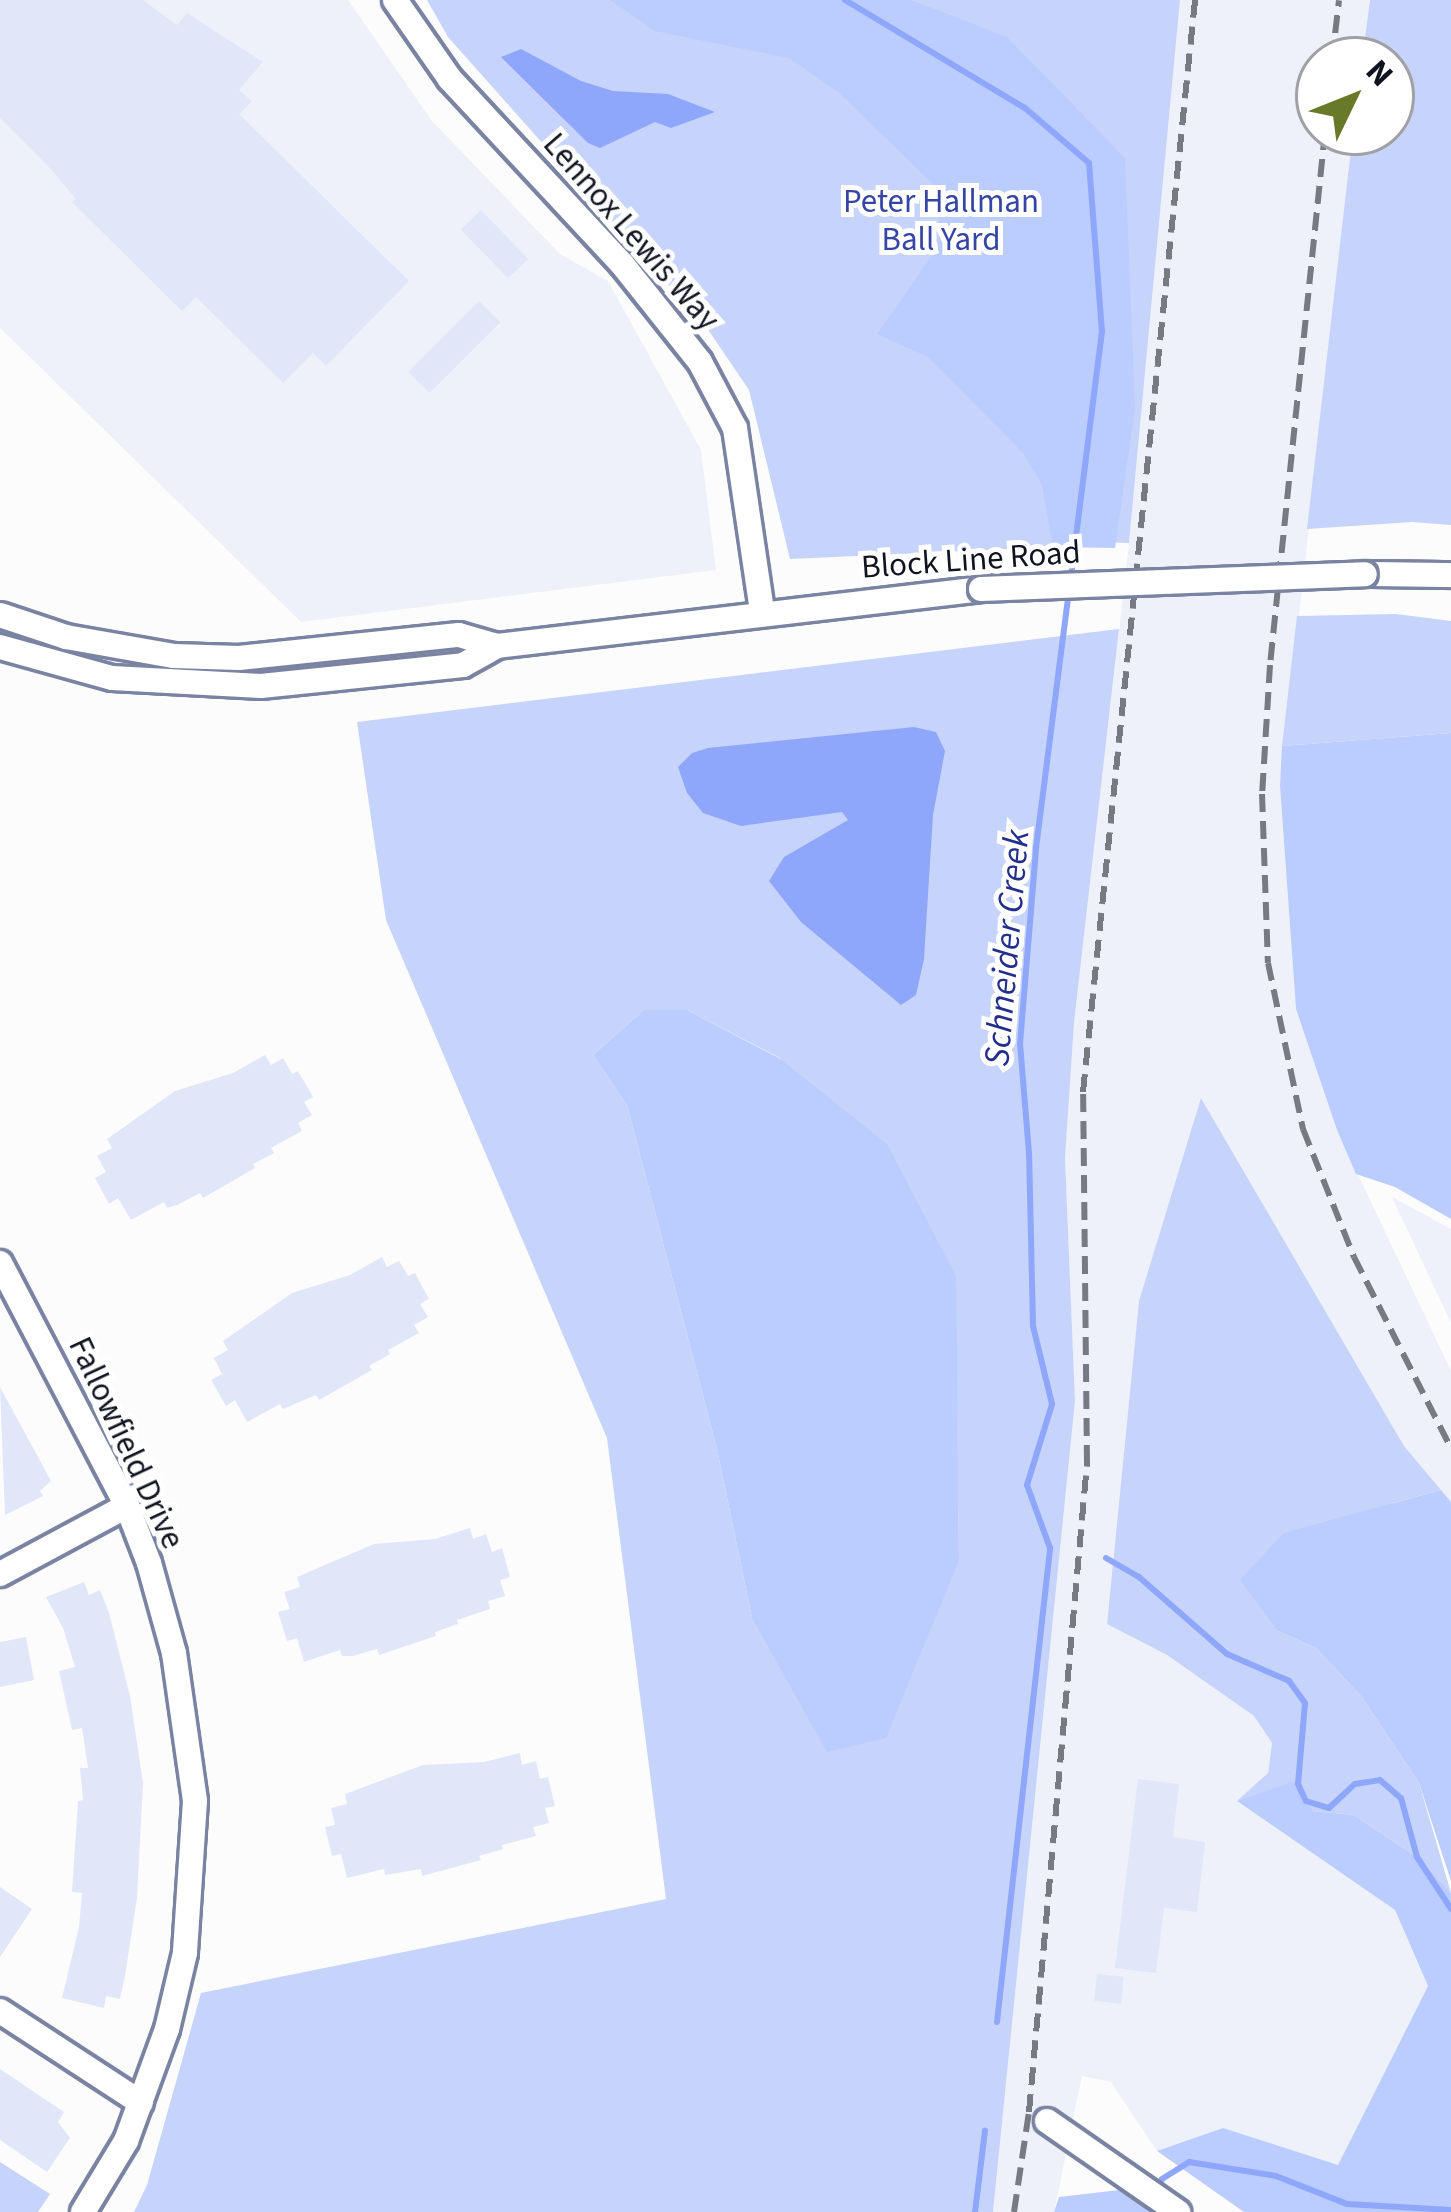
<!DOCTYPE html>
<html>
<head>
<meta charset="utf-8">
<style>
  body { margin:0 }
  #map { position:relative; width:1451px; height:2212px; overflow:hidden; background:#fcfcfc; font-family:"Source Sans 3",sans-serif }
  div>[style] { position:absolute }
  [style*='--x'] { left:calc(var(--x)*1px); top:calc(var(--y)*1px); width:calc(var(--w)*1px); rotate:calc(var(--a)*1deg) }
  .built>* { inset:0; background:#eef1f9 }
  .green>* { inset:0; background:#c6d3fa }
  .forest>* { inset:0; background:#bcf }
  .water>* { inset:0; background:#8fa7fa }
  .stream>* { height:6px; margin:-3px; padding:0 3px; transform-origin:3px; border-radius:3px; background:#8fa7fa }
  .building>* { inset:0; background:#e1e7f9; transform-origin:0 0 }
  .roads { filter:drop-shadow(3px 0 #7a84a2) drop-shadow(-3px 0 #7a84a2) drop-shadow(0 3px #7a84a2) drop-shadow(0 -3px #7a84a2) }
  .minor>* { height:24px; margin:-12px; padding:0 12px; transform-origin:12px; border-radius:12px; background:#fff }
  .rail>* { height:6px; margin-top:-3px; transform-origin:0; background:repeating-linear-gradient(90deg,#777a80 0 18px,transparent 0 27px) }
  .bridges { filter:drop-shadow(3px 0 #7a84a2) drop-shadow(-3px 0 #7a84a2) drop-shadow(0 3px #7a84a2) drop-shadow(0 -3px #7a84a2) }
  .minor-bridge>* { height:24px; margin:-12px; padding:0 12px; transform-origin:12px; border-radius:12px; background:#fff }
  span { translate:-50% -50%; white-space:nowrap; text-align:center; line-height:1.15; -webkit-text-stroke:10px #fff; paint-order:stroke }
  .park-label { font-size:33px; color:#3445a4 }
  .street-label { font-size:33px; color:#10141f }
  .water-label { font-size:36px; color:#232f8c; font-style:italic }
  .north { position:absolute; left:1295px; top:36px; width:120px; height:120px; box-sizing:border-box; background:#fff; border:3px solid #9fa1a5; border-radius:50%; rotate:47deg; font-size:33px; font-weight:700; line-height:48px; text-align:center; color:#10141f }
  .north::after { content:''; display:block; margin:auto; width:42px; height:54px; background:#687a2a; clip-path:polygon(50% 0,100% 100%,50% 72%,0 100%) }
</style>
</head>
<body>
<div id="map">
  <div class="built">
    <div style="clip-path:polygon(0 0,348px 0,432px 121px,560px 254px,608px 281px,701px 450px,716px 570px,301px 622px,0 328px)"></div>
    <div style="clip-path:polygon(1180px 0,1370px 0,1362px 60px,1319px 60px,1319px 132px,1353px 132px,1280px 786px,1296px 1009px,1337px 1130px,1451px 1371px,1451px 1502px,1404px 1446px,1202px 1099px,1139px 1301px,1107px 1624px,1167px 1655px,1254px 1716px,1272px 1743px,1268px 1773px,1238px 1802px,1395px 1910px,1428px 1986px,1338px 2165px,1223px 2128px,1157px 2151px,1111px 2082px,1082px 2076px,1054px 2212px,993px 2212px,1075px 1401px,1065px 1158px,1074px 1023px,1129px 543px)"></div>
    <div style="clip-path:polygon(1392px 1197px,1451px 1229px,1451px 1323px)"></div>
  </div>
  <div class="green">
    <div style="clip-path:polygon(427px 0,1180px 0,1129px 543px,1053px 541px,1053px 547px,790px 559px,749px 390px,707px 328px,448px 37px)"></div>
    <div style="clip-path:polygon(1370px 0,1451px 0,1451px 525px,1412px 522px,1307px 529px,1353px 132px,1391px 132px,1391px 60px,1362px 60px)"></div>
    <div style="clip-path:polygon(1396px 614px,1451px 621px,1451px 733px,1282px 746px,1297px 616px)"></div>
    <div style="clip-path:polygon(evenodd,1119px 629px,1074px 1023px,1065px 1158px,1075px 1401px,993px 2212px,134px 2212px,147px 2185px,201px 1993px,666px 1899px,607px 1438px,386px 920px,357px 722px,1119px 629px,644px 1010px,687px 1010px,780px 1058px,957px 1414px,959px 1560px,752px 1618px,717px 1449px,627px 1105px,593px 1055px,644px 1010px)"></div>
    <div style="clip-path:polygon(1201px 1098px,1404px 1446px,1441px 1490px,1393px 1503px,1278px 1631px,1316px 1648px,1361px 1696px,1419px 1783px,1451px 1893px,1420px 1859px,1354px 1815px,1313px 1811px,1298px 1781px,1237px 1801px,1268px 1773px,1272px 1743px,1254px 1716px,1167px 1655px,1107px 1624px,1139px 1301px)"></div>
    <div style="clip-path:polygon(0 2162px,50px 2194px,38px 2212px,0 2212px)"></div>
  </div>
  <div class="forest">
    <div style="clip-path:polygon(610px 0,911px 0,1007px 37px,1125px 158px,1135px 408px,1115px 548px,1053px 547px,1042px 485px,1024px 454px,928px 357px,877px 334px,938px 247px,941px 193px,930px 181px,838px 92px,789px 58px,655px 31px)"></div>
    <div style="clip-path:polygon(1451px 733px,1451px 1219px,1395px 1187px,1356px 1174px,1337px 1130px,1296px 1009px,1280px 786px,1282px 746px)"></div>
    <div style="clip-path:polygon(644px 1010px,687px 1010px,779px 1058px,887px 1144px,956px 1276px,959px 1560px,886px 1738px,827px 1752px,752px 1618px,717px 1449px,627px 1105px,593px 1055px)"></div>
    <div style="clip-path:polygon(1441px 1490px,1451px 1502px,1451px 1881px,1419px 1783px,1361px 1696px,1316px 1648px,1278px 1631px,1240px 1580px,1284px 1533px)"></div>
    <div style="clip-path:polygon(1298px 1780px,1313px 1811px,1354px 1815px,1420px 1859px,1451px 1893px,1451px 2212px,1244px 2212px,1157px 2151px,1223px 2128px,1338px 2165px,1428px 1986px,1395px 1910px,1237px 1801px)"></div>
    <div style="clip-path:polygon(1128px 2189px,1164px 2212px,1054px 2212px,1059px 2197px)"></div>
  </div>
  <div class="water">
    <div style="clip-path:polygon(521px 49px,581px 81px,613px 91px,668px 94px,715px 112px,671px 128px,655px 122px,600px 148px,588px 143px,501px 57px)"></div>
    <div style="clip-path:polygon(914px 727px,936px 732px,945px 751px,933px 815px,924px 959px,916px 995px,901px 1005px,801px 922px,769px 881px,784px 857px,848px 820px,842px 812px,741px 826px,703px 813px,687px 793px,678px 767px,692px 753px,708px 748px)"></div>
  </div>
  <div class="stream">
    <div style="--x:845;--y:0;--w:210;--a:31"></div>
    <div style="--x:1025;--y:108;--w:84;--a:40.7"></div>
    <div style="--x:1089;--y:163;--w:169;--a:85.6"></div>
    <div style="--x:1102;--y:331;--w:248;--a:97.2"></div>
    <div style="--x:1106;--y:1558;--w:38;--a:30"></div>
    <div style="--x:1139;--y:1577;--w:117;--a:41.2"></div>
    <div style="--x:1227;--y:1654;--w:68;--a:23.5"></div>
    <div style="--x:1289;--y:1681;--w:27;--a:54"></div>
    <div style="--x:1305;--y:1703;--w:81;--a:94.9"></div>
    <div style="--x:1298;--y:1784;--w:19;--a:65"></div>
    <div style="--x:1306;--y:1801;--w:24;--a:17"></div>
    <div style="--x:1329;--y:1808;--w:35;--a:-43"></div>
    <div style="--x:1355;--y:1784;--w:25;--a:-9"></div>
    <div style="--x:1380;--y:1780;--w:28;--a:41"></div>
    <div style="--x:1401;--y:1798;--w:61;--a:74.8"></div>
    <div style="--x:1417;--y:1857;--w:62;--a:56.8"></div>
    <div style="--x:997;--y:2022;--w:477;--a:-83.6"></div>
    <div style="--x:1050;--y:1548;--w:67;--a:-110.1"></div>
    <div style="--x:1027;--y:1485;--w:85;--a:-72.8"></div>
    <div style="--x:1052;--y:1404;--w:80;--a:-103.7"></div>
    <div style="--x:1033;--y:1326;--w:173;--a:-91.3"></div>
    <div style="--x:1029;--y:1153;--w:109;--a:-94.7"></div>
    <div style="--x:1020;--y:1044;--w:197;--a:-85.3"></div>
    <div style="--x:1036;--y:848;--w:260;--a:-82.7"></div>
    <div style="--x:1156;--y:2191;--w:13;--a:-63"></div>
    <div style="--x:1162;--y:2179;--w:32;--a:-32"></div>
    <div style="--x:1189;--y:2162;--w:88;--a:9.1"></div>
    <div style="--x:1276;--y:2176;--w:76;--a:21.5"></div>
    <div style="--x:1347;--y:2204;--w:104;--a:3.3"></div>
    <div style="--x:975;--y:2212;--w:82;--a:-83"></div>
  </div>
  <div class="building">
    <div style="clip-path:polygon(0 0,143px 0,177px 25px,187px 13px,263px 62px,239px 90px,252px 101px,239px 114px,409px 281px,326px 366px,313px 353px,283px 383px,196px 297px,182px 311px,72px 202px,76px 199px,47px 165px,0 118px)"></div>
    <div style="left:481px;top:210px;width:68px;height:28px;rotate:46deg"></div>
    <div style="left:479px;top:301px;width:30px;height:100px;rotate:45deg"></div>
    <div style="clip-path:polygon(265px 1055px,271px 1065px,283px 1058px,292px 1074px,298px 1071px,313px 1097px,304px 1102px,312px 1115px,298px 1123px,302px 1131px,271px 1148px,274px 1153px,253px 1164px,255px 1168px,203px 1198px,200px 1193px,177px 1205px,167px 1208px,164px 1202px,131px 1220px,118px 1198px,109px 1204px,95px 1178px,106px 1172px,97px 1156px,112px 1148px,107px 1139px,175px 1091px,233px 1073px)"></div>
    <div style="clip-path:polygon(382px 1257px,387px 1267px,399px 1261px,408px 1276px,415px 1273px,429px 1299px,420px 1304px,428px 1317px,414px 1325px,419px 1333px,388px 1350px,390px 1354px,369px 1366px,372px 1370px,319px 1400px,316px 1395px,283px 1409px,280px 1404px,247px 1422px,235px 1400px,226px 1406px,211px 1380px,222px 1374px,214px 1358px,228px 1350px,223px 1341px,292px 1293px,350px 1275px)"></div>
    <div style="clip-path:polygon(0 1387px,51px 1481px,40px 1491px,43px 1496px,5px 1515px)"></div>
    <div style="clip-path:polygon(470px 1528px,473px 1539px,486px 1534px,492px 1552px,502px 1548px,510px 1577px,500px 1580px,505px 1596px,488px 1601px,490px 1609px,457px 1620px,458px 1624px,435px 1632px,436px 1636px,379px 1655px,377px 1649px,353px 1656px,342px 1656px,340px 1650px,304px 1662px,297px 1638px,287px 1641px,278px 1612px,290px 1609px,284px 1592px,300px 1587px,297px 1577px,374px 1544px,435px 1539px)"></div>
    <div style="clip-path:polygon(84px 1582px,89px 1595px,100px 1590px,109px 1613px,130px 1696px,143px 1783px,137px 1898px,125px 1976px,120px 1999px,106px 1996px,104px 2008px,62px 1998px,79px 1927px,82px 1893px,72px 1892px,78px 1801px,83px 1800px,80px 1768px,88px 1768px,82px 1728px,72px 1730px,59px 1671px,75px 1667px,63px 1628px,46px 1597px)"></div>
    <div style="clip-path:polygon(26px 1637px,34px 1680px,0 1687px,0 1642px)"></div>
    <div style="clip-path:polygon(520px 1753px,522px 1765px,536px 1761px,540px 1779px,548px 1777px,555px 1806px,545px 1808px,549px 1823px,533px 1827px,536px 1836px,502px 1845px,503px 1849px,479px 1856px,481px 1860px,422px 1876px,421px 1869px,385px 1875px,384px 1869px,347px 1878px,341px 1854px,332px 1856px,325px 1827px,335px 1825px,331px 1808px,347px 1804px,345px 1794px,423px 1765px,484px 1762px)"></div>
    <div style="clip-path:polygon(1138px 1779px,1179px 1784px,1173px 1837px,1205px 1842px,1197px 1912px,1164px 1908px,1156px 1973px,1115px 1968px)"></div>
    <div style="clip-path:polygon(0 1887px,32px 1909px,0 1957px)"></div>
    <div style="left:1097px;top:1974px;width:27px;height:27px;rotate:6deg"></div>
    <div style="clip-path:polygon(0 2069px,64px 2112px,58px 2122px,70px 2138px,47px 2172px,0 2140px)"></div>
  </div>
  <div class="roads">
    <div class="minor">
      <div style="--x:395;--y:0;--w:96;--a:55.2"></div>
      <div style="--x:450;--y:79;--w:253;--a:47.1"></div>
      <div style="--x:622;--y:264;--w:125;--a:51.5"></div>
      <div style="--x:700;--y:362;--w:75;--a:62.1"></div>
      <div style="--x:735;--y:428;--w:185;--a:81.6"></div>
      <div style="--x:1365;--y:574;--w:86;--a:0.7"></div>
      <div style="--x:0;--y:615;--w:70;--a:18.4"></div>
      <div style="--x:66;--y:637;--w:110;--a:10"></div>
      <div style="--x:174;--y:656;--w:65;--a:1.8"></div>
      <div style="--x:239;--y:658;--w:221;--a:-6"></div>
      <div style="--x:459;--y:635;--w:40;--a:16"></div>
      <div style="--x:0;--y:647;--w:116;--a:15.5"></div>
      <div style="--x:112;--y:678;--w:149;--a:3.1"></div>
      <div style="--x:261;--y:686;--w:203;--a:-5.9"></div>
      <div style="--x:463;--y:665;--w:39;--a:-29"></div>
      <div style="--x:497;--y:646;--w:487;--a:-6.7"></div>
      <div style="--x:0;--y:1263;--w:274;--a:62.4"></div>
      <div style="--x:127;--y:1506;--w:61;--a:68.9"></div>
      <div style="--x:149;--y:1563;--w:93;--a:74.5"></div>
      <div style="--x:174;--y:1653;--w:149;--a:81.9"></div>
      <div style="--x:195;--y:1801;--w:152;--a:93.8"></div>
      <div style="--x:185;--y:1953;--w:78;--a:103.3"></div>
      <div style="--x:167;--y:2029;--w:119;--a:110.1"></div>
      <div style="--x:126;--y:2141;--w:83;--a:121.2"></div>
      <div style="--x:0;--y:1574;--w:144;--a:-28.2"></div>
      <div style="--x:0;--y:2011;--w:168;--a:33.1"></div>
      <div style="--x:1047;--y:2121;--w:160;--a:34.8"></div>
    </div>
  </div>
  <div class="rail">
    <div style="--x:1332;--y:60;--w:60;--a:-83.3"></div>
    <div style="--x:1325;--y:132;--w:536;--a:95.89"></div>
    <div style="--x:1270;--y:665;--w:129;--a:93.5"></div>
    <div style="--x:1262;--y:794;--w:169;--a:88"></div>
    <div style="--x:1268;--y:963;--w:170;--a:78.1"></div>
    <div style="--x:1303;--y:1129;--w:138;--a:68.3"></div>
    <div style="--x:1354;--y:1257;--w:214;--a:63.1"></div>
    <div style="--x:1014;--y:2212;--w:101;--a:-81.5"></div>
    <div style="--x:1029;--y:2112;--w:652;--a:-84.89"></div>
    <div style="--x:1087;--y:1463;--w:371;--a:-90.6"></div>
    <div style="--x:1083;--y:1092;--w:1098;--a:-84.14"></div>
  </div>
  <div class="bridges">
    <div class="minor-bridge">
      <div style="--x:981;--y:589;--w:384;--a:-2.2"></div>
    </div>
  </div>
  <div class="park-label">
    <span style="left:941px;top:221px">Peter Hallman<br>Ball Yard</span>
  </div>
  <div class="street-label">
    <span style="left:631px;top:232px;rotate:49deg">Lennox Lewis Way</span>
    <span style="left:971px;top:560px;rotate:-4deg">Block Line Road</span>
    <span style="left:126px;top:1443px;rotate:65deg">Fallowfield Drive</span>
  </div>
  <div class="water-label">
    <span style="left:1007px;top:948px;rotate:-85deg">Schneider Creek</span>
  </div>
  <div class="north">N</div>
</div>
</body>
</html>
